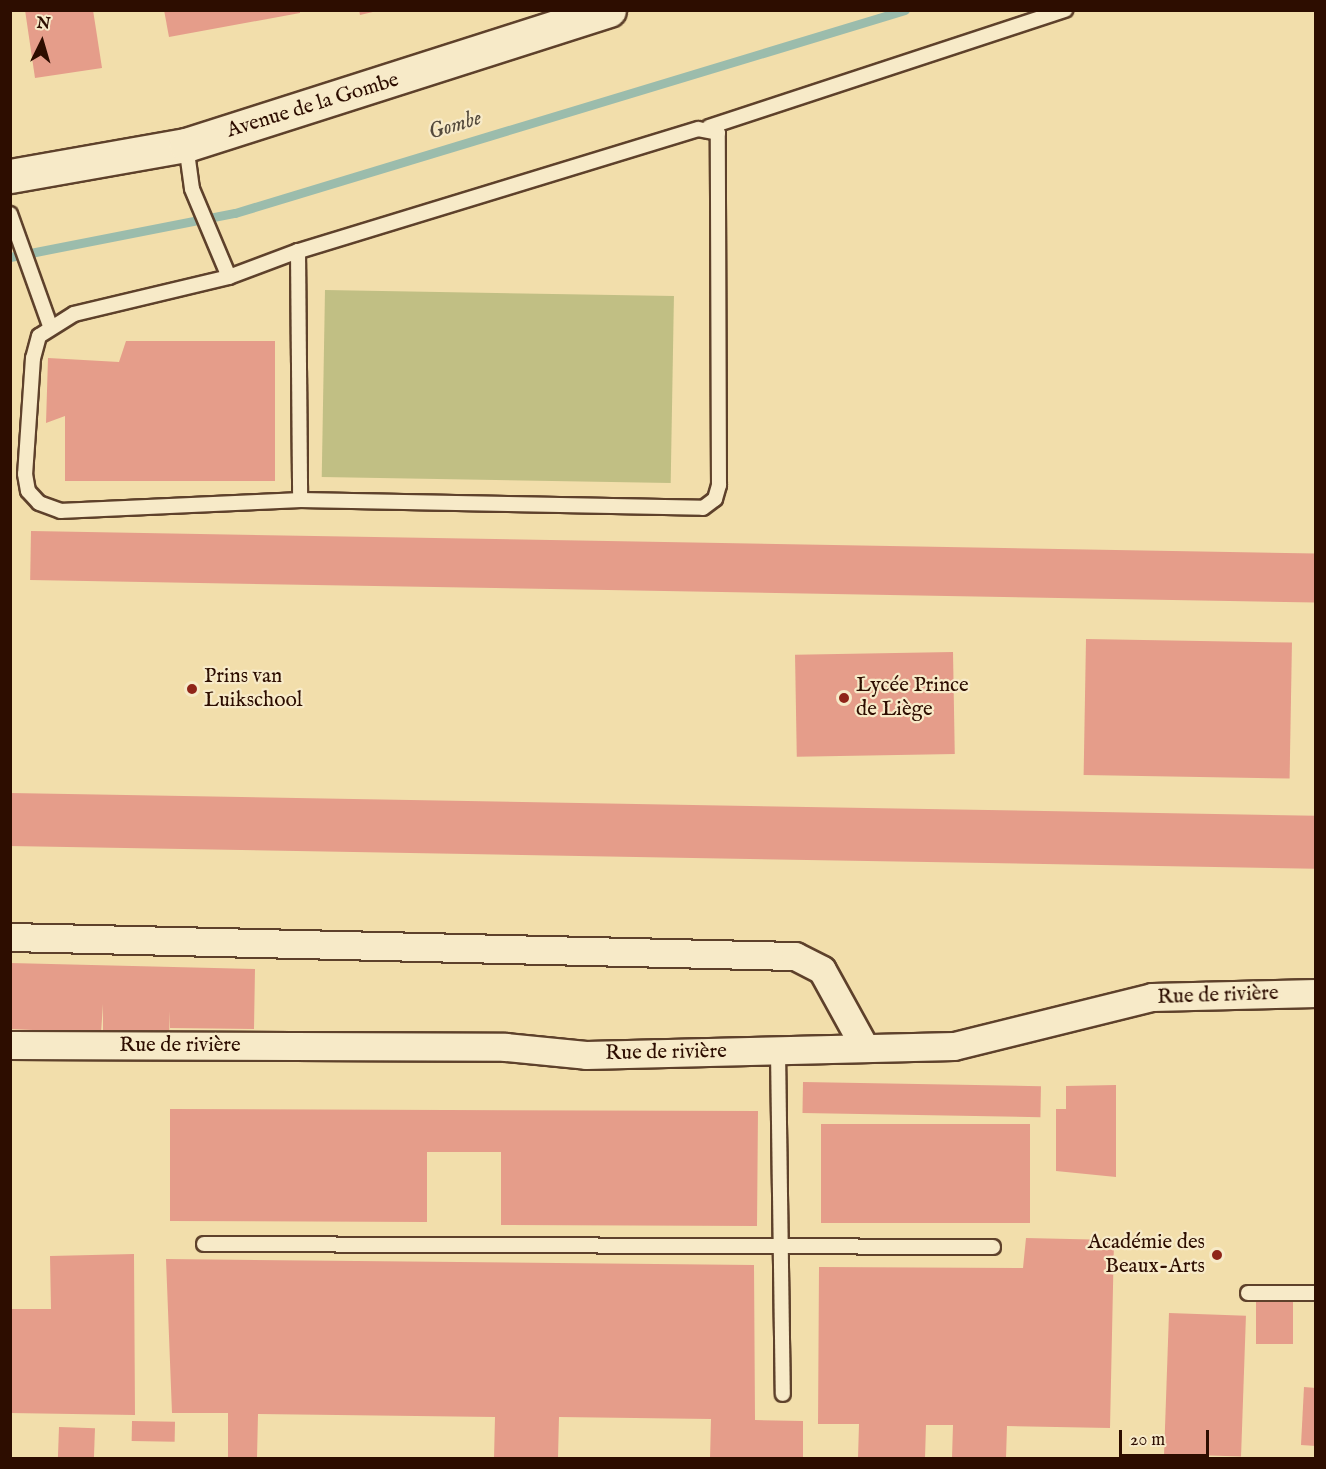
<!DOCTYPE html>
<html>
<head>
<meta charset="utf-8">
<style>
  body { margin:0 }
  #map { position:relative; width:1326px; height:1469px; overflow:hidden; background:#f2deab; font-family:"IM FELL English",serif }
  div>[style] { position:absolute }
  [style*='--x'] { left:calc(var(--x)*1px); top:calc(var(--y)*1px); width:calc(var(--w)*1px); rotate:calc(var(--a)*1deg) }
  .green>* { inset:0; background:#c1bf84; transform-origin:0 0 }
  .stream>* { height:9px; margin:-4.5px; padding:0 4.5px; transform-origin:4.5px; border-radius:4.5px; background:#9bbcac }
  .building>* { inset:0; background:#e59d8a; transform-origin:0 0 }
  .roads { filter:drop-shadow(2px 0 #5e412b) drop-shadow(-2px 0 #5e412b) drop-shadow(0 2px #5e412b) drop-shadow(0 -2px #5e412b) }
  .service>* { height:14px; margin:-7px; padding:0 7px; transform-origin:7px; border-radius:7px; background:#f7eac8 }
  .minor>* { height:27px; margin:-13.5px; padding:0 13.5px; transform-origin:13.5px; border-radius:13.5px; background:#f7eac8 }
  .tertiary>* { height:33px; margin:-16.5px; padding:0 16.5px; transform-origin:16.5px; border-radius:16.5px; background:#f7eac8 }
  .dots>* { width:16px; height:16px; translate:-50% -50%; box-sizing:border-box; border:3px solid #f7eac8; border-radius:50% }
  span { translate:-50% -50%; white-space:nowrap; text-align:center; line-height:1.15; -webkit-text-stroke:4.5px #f7eac8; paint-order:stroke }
  .street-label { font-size:21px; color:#2d0d00 }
  .poi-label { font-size:21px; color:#2d0d00 }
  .left { translate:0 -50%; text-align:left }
  .right { translate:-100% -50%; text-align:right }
  .water-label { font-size:22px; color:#544a3c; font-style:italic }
  .frame { position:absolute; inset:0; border:12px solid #2d0d00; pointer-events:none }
  .north { position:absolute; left:12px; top:12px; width:60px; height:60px; -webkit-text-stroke:4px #f7eac8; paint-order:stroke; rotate:5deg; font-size:16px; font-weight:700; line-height:24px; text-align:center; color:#2d0d00 }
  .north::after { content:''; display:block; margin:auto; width:21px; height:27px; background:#2d0d00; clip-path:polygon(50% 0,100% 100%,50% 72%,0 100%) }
  .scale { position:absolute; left:1119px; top:1430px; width:90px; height:27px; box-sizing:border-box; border:3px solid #2d0d00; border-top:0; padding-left:8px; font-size:18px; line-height:21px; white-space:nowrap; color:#2d0d00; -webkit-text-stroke:4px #f7eac8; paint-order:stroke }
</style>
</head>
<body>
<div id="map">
  <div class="green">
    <div style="left:325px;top:290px;width:349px;height:187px;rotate:1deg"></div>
  </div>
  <div class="stream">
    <div style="--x:10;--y:257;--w:229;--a:-11.1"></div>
    <div style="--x:235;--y:213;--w:700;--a:-16.86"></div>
  </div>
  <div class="building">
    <div style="clip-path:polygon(25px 10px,93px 10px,102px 68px,35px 78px)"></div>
    <div style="clip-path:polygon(164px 10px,300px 10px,300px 13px,169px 37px)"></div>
    <div style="clip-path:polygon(359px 10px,377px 10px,377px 11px,360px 15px)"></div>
    <div style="clip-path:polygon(126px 341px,275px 341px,275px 481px,65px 481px,65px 416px,46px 423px,48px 358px,119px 362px)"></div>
    <div style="left:31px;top:531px;width:1285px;height:49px;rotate:1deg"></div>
    <div style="left:1086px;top:639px;width:206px;height:136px;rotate:1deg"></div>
    <div style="left:953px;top:652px;width:102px;height:158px;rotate:89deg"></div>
    <div style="left:10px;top:793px;width:1306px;height:53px;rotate:1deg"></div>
    <div style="clip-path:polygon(10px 963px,255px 969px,254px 1029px,170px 1028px,170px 1011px,169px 1037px,103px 1035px,103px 1004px,101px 1033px,10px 1029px)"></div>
    <div style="left:803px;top:1082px;width:238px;height:31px;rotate:1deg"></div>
    <div style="clip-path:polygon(1116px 1085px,1116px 1177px,1056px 1171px,1056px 1109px,1066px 1109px,1066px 1086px)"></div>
    <div style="clip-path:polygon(170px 1109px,758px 1111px,757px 1226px,501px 1225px,501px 1152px,427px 1152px,427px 1222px,170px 1221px)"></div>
    <div style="left:821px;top:1124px;width:209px;height:99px"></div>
    <div style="clip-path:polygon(1026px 1238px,1114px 1240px,1110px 1428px,1007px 1426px,1006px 1458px,952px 1458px,953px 1425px,926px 1425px,925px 1458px,858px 1458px,859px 1424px,818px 1424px,819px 1267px,1023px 1268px)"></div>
    <div style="clip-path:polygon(134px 1254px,135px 1415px,10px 1413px,10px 1309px,51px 1309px,50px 1256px)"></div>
    <div style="clip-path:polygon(166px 1259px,754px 1265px,755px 1420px,803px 1421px,803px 1458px,710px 1458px,711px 1419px,559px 1417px,558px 1458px,494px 1458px,495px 1417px,258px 1414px,257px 1458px,228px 1458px,228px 1413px,172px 1413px)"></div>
    <div style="left:1256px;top:1300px;width:37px;height:44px"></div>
    <div style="left:1169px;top:1313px;width:77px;height:141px;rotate:2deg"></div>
    <div style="clip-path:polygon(1304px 1387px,1316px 1388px,1316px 1446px,1301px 1445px)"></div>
    <div style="left:132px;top:1421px;width:43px;height:20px;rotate:1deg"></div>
    <div style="left:59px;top:1427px;width:36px;height:31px;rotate:2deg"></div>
  </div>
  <div class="roads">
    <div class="service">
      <div style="--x:709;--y:127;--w:375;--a:-18.2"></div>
      <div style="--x:186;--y:145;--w:44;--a:82.2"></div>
      <div style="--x:192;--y:189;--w:95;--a:67.2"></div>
      <div style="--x:10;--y:214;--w:119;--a:70.3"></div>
      <div style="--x:298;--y:251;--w:249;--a:89.5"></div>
      <div style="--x:300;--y:500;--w:403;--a:1.1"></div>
      <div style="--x:703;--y:508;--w:15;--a:-37"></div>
      <div style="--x:715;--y:499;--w:15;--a:-74"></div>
      <div style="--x:719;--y:485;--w:352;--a:-90.2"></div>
      <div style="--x:718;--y:133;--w:20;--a:-169"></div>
      <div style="--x:698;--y:129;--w:418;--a:163"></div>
      <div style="--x:298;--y:251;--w:74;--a:159.4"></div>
      <div style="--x:229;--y:277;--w:159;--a:166.6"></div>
      <div style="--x:74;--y:314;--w:41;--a:147.8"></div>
      <div style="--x:39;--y:336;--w:23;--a:105"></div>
      <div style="--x:33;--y:358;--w:116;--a:93.9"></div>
      <div style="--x:25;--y:474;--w:17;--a:80"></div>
      <div style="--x:28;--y:491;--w:16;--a:47"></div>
      <div style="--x:39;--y:503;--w:23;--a:20"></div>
      <div style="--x:61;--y:511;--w:239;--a:-2.6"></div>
      <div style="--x:778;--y:1051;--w:343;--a:89.2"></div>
      <div style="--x:204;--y:1244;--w:789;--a:0.22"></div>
      <div style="--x:1248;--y:1293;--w:68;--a:0"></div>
    </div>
    <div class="minor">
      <div style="--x:10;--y:937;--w:785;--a:1.39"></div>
      <div style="--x:795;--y:956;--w:30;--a:27"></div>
      <div style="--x:822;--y:970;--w:89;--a:61.1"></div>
      <div style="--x:10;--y:1045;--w:495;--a:0.2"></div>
      <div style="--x:505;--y:1047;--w:81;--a:5.6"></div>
      <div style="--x:586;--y:1055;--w:368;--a:-1.4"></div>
      <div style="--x:954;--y:1046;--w:204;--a:-13.9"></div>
      <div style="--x:1152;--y:997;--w:164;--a:-1.4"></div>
    </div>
    <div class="tertiary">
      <div style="--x:10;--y:176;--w:179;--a:-10"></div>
      <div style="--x:186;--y:145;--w:444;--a:-17.7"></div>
    </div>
  </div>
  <div class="dots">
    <div style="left:192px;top:689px;background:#8f2418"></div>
    <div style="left:844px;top:698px;background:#8f2418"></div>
    <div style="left:1217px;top:1255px;background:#8f2418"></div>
  </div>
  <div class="street-label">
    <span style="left:313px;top:106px;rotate:-17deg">Avenue de la Gombe</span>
    <span style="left:1218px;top:996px;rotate:-2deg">Rue de rivière</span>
    <span style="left:180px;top:1046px">Rue de rivière</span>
    <span style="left:666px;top:1053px;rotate:-1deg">Rue de rivière</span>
  </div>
  <div class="poi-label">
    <span class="left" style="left:204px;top:689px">Prins van<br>Luikschool</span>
    <span class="left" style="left:856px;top:698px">Lycée Prince<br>de Liège</span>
    <span class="right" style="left:1205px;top:1255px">Académie des<br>Beaux-Arts</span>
  </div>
  <div class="water-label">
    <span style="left:455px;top:126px;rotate:-17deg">Gombe</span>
  </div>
  <div class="frame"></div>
  <div class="north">N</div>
  <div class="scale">20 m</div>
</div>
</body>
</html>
